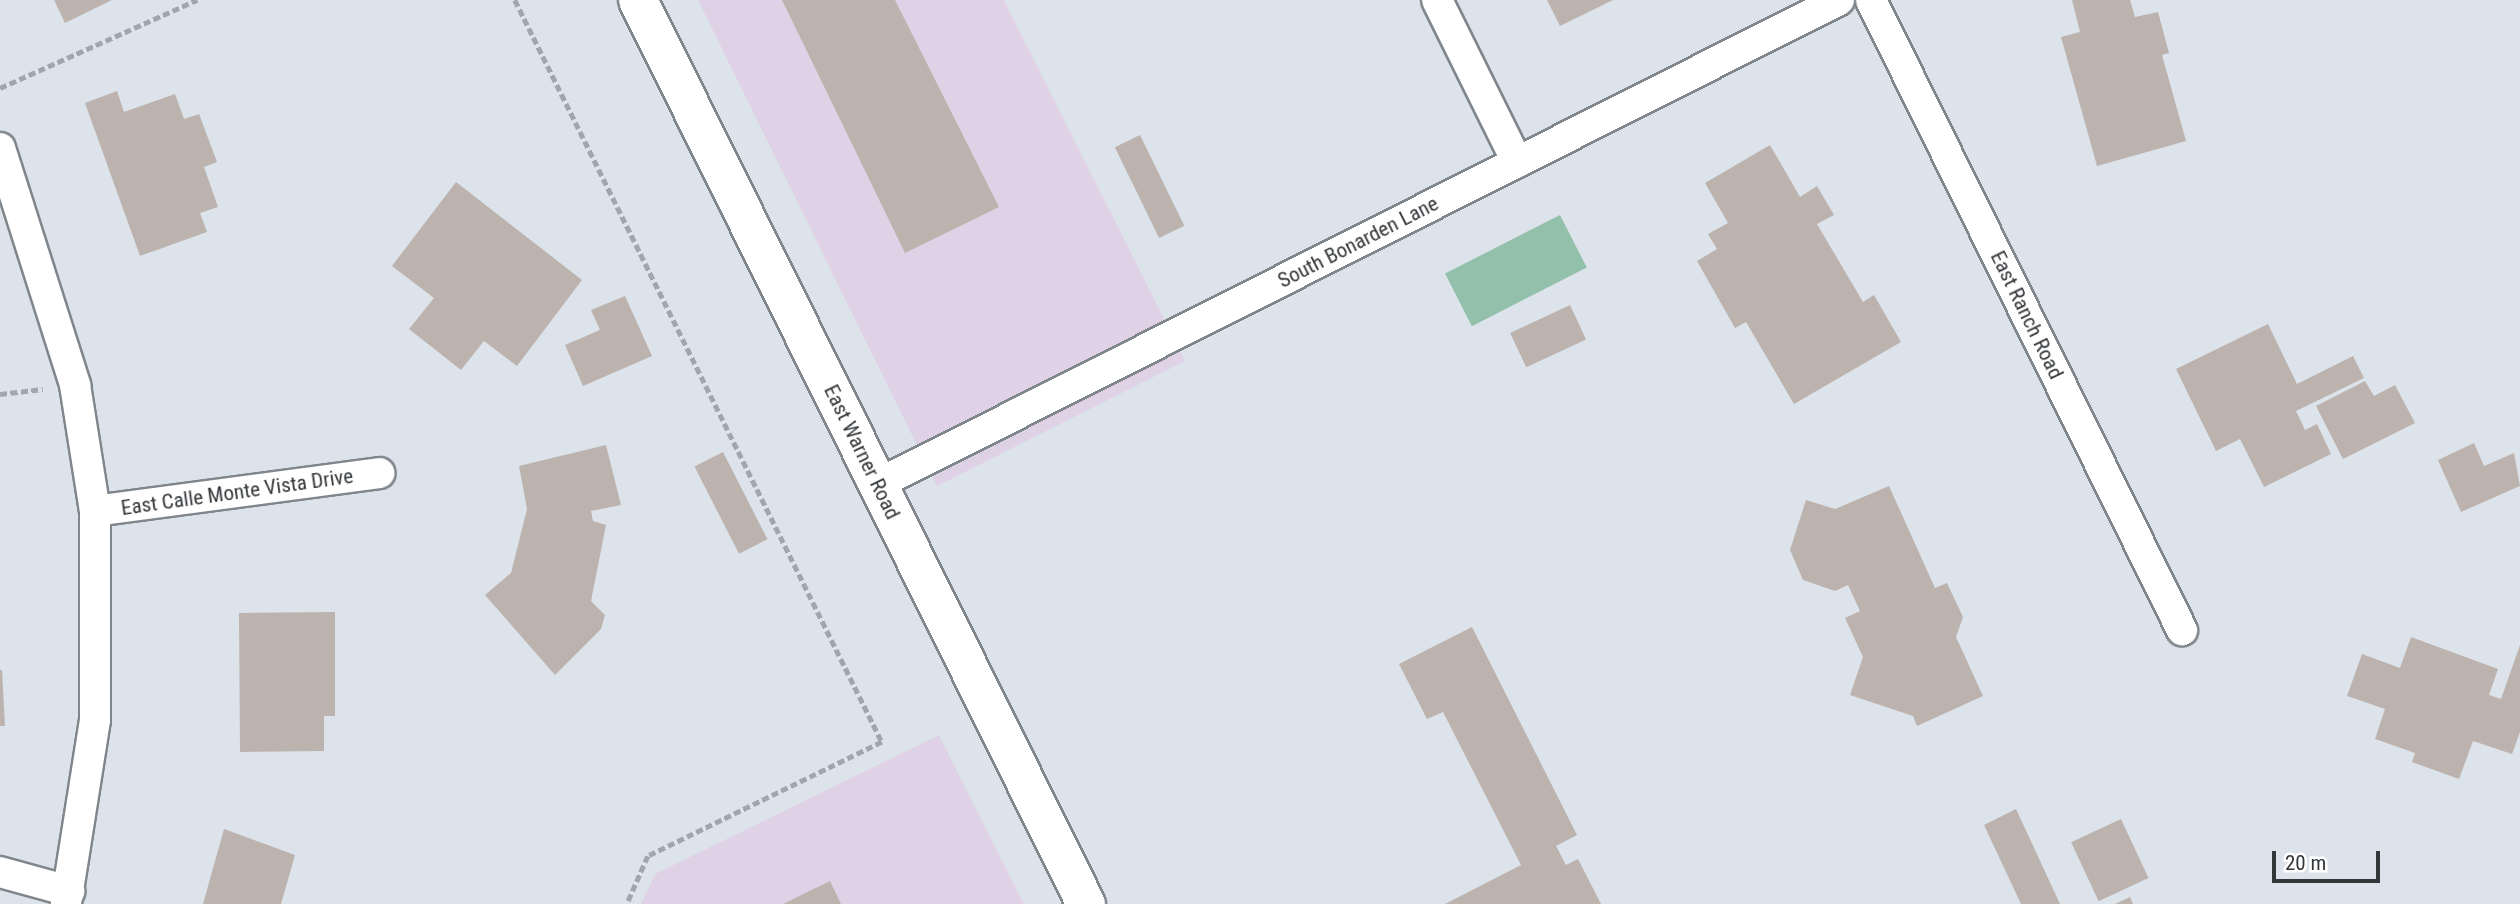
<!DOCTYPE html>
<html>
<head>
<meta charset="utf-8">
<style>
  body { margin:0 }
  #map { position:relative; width:2520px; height:904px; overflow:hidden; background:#dce3ea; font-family:"Roboto Condensed",sans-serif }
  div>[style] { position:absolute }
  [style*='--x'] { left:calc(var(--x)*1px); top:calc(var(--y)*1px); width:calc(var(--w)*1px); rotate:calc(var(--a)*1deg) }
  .commercial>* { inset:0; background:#e0d2e6 }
  .green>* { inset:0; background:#93c0aa; transform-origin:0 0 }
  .building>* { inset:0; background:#bcb3ae; transform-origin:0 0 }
  .path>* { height:4.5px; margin-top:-2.25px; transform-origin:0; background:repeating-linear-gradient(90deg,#a1a6ac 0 7px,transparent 0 10.5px) }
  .roads { filter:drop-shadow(2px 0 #7f868c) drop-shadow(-2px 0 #7f868c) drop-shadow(0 2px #7f868c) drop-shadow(0 -2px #7f868c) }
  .street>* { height:30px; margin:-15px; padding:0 15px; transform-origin:15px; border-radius:15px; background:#fff }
  .secondary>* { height:38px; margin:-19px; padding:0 19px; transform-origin:19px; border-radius:19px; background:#fff }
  span { translate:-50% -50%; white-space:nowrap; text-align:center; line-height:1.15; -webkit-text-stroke:5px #fff; paint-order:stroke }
  .street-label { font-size:21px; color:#34373a }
  .scale { position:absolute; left:2272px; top:851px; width:108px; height:32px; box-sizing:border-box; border:4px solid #34373a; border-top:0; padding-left:9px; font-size:21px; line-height:24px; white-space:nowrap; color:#34373a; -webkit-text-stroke:5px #fff; paint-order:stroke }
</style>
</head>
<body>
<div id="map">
  <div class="commercial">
    <div style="clip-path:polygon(698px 0,1004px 0,1185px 361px,937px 486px)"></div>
    <div style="clip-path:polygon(939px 735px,1024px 904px,641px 904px,655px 874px)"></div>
  </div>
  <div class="green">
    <div style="left:1560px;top:215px;width:59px;height:129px;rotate:63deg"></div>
  </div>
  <div class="building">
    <div style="clip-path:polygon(54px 0,112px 0,65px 23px)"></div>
    <div style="clip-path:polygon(782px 0,895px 0,999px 207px,905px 253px)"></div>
    <div style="clip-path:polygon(1547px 0,1613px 0,1560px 26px)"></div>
    <div style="clip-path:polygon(2072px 0,2130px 0,2135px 17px,2158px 12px,2169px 53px,2162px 55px,2186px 141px,2097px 166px,2061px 37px,2080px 32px)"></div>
    <div style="clip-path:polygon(117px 91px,124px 112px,175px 94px,184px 119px,199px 114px,217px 162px,204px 167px,218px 207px,200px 213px,207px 232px,140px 256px,85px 103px)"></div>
    <div style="left:1140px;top:135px;width:101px;height:28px;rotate:64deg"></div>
    <div style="clip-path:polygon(1770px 145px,1800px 197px,1817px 186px,1834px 215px,1817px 224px,1863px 302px,1874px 295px,1901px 342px,1794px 404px,1746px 322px,1735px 328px,1697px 261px,1717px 249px,1708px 234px,1728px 223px,1705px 183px)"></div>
    <div style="clip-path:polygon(456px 182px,582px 280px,517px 366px,484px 341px,461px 370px,409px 329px,434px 298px,392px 266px)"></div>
    <div style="clip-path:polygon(625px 296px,652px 356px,583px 386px,565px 345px,600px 330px,591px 310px)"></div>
    <div style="left:1570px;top:305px;width:38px;height:66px;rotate:65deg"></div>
    <div style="clip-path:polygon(2268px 324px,2297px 384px,2353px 356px,2364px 378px,2296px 411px,2305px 430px,2317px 424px,2331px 454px,2264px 487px,2240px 439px,2216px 451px,2176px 369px)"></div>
    <div style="clip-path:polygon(2365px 381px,2374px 396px,2395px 385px,2415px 423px,2343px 459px,2316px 406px)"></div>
    <div style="clip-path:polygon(2474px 443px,2484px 466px,2514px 453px,2520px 486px,2461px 512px,2438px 460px)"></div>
    <div style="clip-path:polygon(606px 445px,621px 505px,591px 511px,593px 521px,606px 525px,591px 601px,605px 615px,601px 629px,555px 675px,485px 595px,511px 573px,527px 509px,519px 466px)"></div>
    <div style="left:723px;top:452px;width:98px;height:32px;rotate:63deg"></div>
    <div style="clip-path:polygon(1889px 486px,1935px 588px,1947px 583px,1963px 617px,1956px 637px,1983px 696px,1917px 726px,1913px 716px,1850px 695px,1863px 657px,1845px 618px,1860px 611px,1848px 585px,1835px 591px,1803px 580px,1790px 550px,1806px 500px,1835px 509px)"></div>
    <div style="clip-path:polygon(335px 612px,335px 716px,324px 716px,324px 751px,240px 752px,239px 613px)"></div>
    <div style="clip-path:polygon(1472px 627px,1577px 835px,1556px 846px,1566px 865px,1578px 859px,1601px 904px,1445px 904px,1521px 865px,1443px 712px,1427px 719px,1399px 664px)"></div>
    <div style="clip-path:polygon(2411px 637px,2498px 669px,2489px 695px,2501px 699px,2520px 645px,2520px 732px,2512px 754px,2473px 741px,2459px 779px,2412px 762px,2415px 753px,2375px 739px,2385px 709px,2347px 696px,2362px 654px,2400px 668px)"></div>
    <div style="clip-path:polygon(0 670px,2px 670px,5px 726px,0 726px)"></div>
    <div style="clip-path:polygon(2016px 809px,2060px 904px,2021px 904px,1984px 825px)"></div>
    <div style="left:2121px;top:819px;width:65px;height:55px;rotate:65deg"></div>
    <div style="clip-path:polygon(224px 829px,295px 855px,281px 904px,203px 904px)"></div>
    <div style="clip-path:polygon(830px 881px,841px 904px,783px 904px)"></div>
    <div style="clip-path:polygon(2130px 897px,2133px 904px,2115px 904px)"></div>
  </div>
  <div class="path">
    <div style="--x:515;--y:0;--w:828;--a:63.68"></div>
    <div style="--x:882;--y:742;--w:260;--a:154"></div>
    <div style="--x:648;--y:856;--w:52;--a:113.6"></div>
    <div style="--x:0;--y:88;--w:216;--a:-24.1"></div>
    <div style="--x:0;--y:394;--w:43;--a:-6.6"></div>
  </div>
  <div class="roads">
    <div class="street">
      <div style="--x:1437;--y:0;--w:181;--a:63.7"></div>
      <div style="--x:1871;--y:0;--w:703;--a:63.73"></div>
      <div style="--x:0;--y:148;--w:249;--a:72.4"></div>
      <div style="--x:75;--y:385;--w:128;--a:81"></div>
      <div style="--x:95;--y:511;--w:209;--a:90"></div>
      <div style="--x:95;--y:720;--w:186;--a:99"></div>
      <div style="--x:878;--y:484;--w:1076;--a:-26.73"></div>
      <div style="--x:95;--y:511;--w:287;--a:-7.6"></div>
      <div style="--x:0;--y:872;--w:72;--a:15.4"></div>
    </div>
    <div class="secondary">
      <div style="--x:638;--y:0;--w:1009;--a:63.64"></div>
    </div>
  </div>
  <div class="street-label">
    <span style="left:1358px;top:242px;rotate:-27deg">South Bonarden Lane</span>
    <span style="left:2027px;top:315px;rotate:64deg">East Ranch Road</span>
    <span style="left:862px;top:452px;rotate:64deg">East Warner Road</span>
    <span style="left:237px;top:492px;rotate:-8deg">East Calle Monte Vista Drive</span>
  </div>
  <div class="scale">20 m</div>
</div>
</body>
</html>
